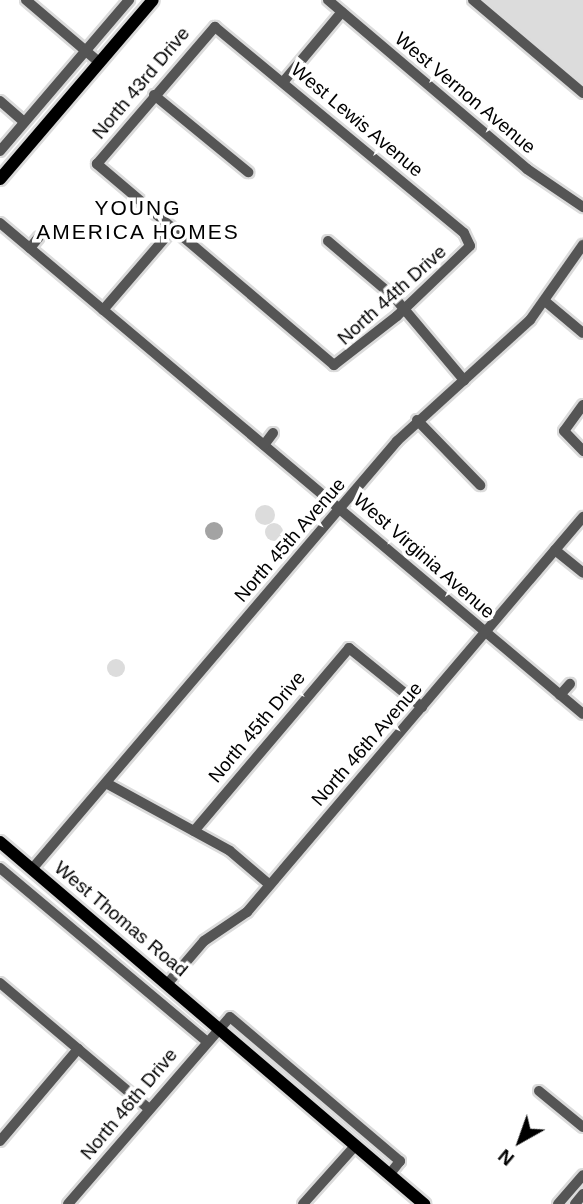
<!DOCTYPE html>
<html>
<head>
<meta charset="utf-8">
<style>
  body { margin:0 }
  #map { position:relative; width:583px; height:1204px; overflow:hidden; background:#fff; font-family:Arial,sans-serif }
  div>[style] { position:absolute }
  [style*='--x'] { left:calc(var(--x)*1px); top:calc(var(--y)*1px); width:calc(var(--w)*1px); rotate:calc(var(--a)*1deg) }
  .green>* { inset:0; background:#dcdcdc }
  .round { border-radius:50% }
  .water>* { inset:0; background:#a3a3a3 }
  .roads { filter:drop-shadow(2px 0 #dbdbdb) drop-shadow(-2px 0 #dbdbdb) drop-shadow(0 2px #dbdbdb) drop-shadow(0 -2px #dbdbdb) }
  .minor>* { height:10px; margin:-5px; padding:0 5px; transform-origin:5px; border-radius:5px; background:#555 }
  .major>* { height:12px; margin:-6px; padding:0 6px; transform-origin:6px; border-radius:6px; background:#000 }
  span { translate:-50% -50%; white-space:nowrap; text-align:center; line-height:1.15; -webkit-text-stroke:7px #fff; paint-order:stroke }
  .street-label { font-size:19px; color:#000 }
  .neighbourhood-label { font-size:21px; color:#000; letter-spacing:2px }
  .north { position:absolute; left:485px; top:1106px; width:70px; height:70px; -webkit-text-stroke:5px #fff; paint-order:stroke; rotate:220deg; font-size:19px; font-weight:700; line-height:28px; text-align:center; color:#000 }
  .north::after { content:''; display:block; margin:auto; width:24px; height:32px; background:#000; clip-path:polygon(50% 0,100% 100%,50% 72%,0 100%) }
</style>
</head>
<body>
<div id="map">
  <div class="green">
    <div style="clip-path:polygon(483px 0,583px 0,583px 84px)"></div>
    <div class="round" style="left:255px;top:505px;width:20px;height:20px"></div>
    <div class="round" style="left:265px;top:523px;width:18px;height:18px"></div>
    <div class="round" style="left:107px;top:659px;width:18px;height:18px"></div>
  </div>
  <div class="water">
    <div class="round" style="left:205px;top:522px;width:18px;height:18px"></div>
  </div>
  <div class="roads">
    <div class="minor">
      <div style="--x:26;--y:0;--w:97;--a:40.4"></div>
      <div style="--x:328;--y:0;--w:261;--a:40.3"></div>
      <div style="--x:527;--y:169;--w:68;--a:34.2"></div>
      <div style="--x:473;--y:0;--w:144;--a:40.2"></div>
      <div style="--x:215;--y:27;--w:323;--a:39.6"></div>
      <div style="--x:464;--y:233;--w:14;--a:65"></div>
      <div style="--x:470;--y:246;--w:101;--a:136.2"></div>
      <div style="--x:397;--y:316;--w:80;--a:142.1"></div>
      <div style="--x:334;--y:365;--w:311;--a:-139.7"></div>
      <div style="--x:97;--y:164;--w:181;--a:-49.3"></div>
      <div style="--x:284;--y:81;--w:90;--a:-50"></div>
      <div style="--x:154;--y:95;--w:122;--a:39.3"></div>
      <div style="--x:0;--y:101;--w:32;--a:41"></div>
      <div style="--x:0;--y:151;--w:199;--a:-49.5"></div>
      <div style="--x:0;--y:223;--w:762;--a:40.1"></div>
      <div style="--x:328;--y:241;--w:87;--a:40.3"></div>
      <div style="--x:394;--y:297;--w:109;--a:49.9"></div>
      <div style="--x:30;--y:248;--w:14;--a:-51"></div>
      <div style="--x:546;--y:302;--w:48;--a:40"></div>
      <div style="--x:103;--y:310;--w:104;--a:-49.3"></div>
      <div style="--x:583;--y:405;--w:32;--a:126"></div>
      <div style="--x:564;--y:431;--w:28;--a:46"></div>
      <div style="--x:417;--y:420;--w:91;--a:45.9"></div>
      <div style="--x:264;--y:445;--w:15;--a:-53"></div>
      <div style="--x:555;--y:550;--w:36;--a:39"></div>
      <div style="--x:560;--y:695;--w:15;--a:-48"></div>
      <div style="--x:106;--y:783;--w:141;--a:28.7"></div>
      <div style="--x:230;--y:851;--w:52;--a:40.4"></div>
      <div style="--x:194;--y:831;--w:240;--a:-49.7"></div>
      <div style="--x:349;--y:648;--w:94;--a:38.9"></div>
      <div style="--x:0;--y:868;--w:268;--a:40"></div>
      <div style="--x:32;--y:869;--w:563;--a:-49.54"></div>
      <div style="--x:397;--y:441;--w:180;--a:-42.3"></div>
      <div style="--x:530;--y:320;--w:92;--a:-54.8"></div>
      <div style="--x:0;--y:983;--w:195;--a:40.2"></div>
      <div style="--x:168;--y:983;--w:55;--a:-49.4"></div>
      <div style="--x:204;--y:941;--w:52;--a:-34"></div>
      <div style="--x:247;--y:912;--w:519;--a:-49.61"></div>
      <div style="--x:539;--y:1091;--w:57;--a:39.3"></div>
      <div style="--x:0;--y:1141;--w:121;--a:-49.7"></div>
      <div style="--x:68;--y:1204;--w:247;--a:-49.1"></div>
      <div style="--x:230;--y:1017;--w:223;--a:40.3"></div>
      <div style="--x:400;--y:1161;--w:18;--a:128"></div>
      <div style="--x:303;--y:1204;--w:78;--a:-48.1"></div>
      <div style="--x:558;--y:1204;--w:38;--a:-49"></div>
      <div style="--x:575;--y:1204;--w:13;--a:-51"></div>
    </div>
    <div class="major">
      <div style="--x:0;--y:179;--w:235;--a:-49.5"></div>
      <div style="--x:0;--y:842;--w:558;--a:40.49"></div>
    </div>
  </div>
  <div class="street-label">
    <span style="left:141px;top:83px;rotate:-50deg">North 43rd Drive</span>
    <span style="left:465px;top:93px;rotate:40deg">West Vernon Avenue</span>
    <span style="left:357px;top:120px;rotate:40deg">West Lewis Avenue</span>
    <span style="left:392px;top:295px;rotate:-42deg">North 44th Drive</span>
    <span style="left:290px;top:540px;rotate:-49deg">North 45th Avenue</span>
    <span style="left:424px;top:556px;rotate:41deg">West Virginia Avenue</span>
    <span style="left:257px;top:727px;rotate:-50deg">North 45th Drive</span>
    <span style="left:367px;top:744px;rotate:-49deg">North 46th Avenue</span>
    <span style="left:121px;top:919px;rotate:40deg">West Thomas Road</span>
    <span style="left:129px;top:1104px;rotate:-50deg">North 46th Drive</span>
  </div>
  <div class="neighbourhood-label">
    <span style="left:138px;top:220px">YOUNG<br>AMERICA HOMES</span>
  </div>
  <div class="north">N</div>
</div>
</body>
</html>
